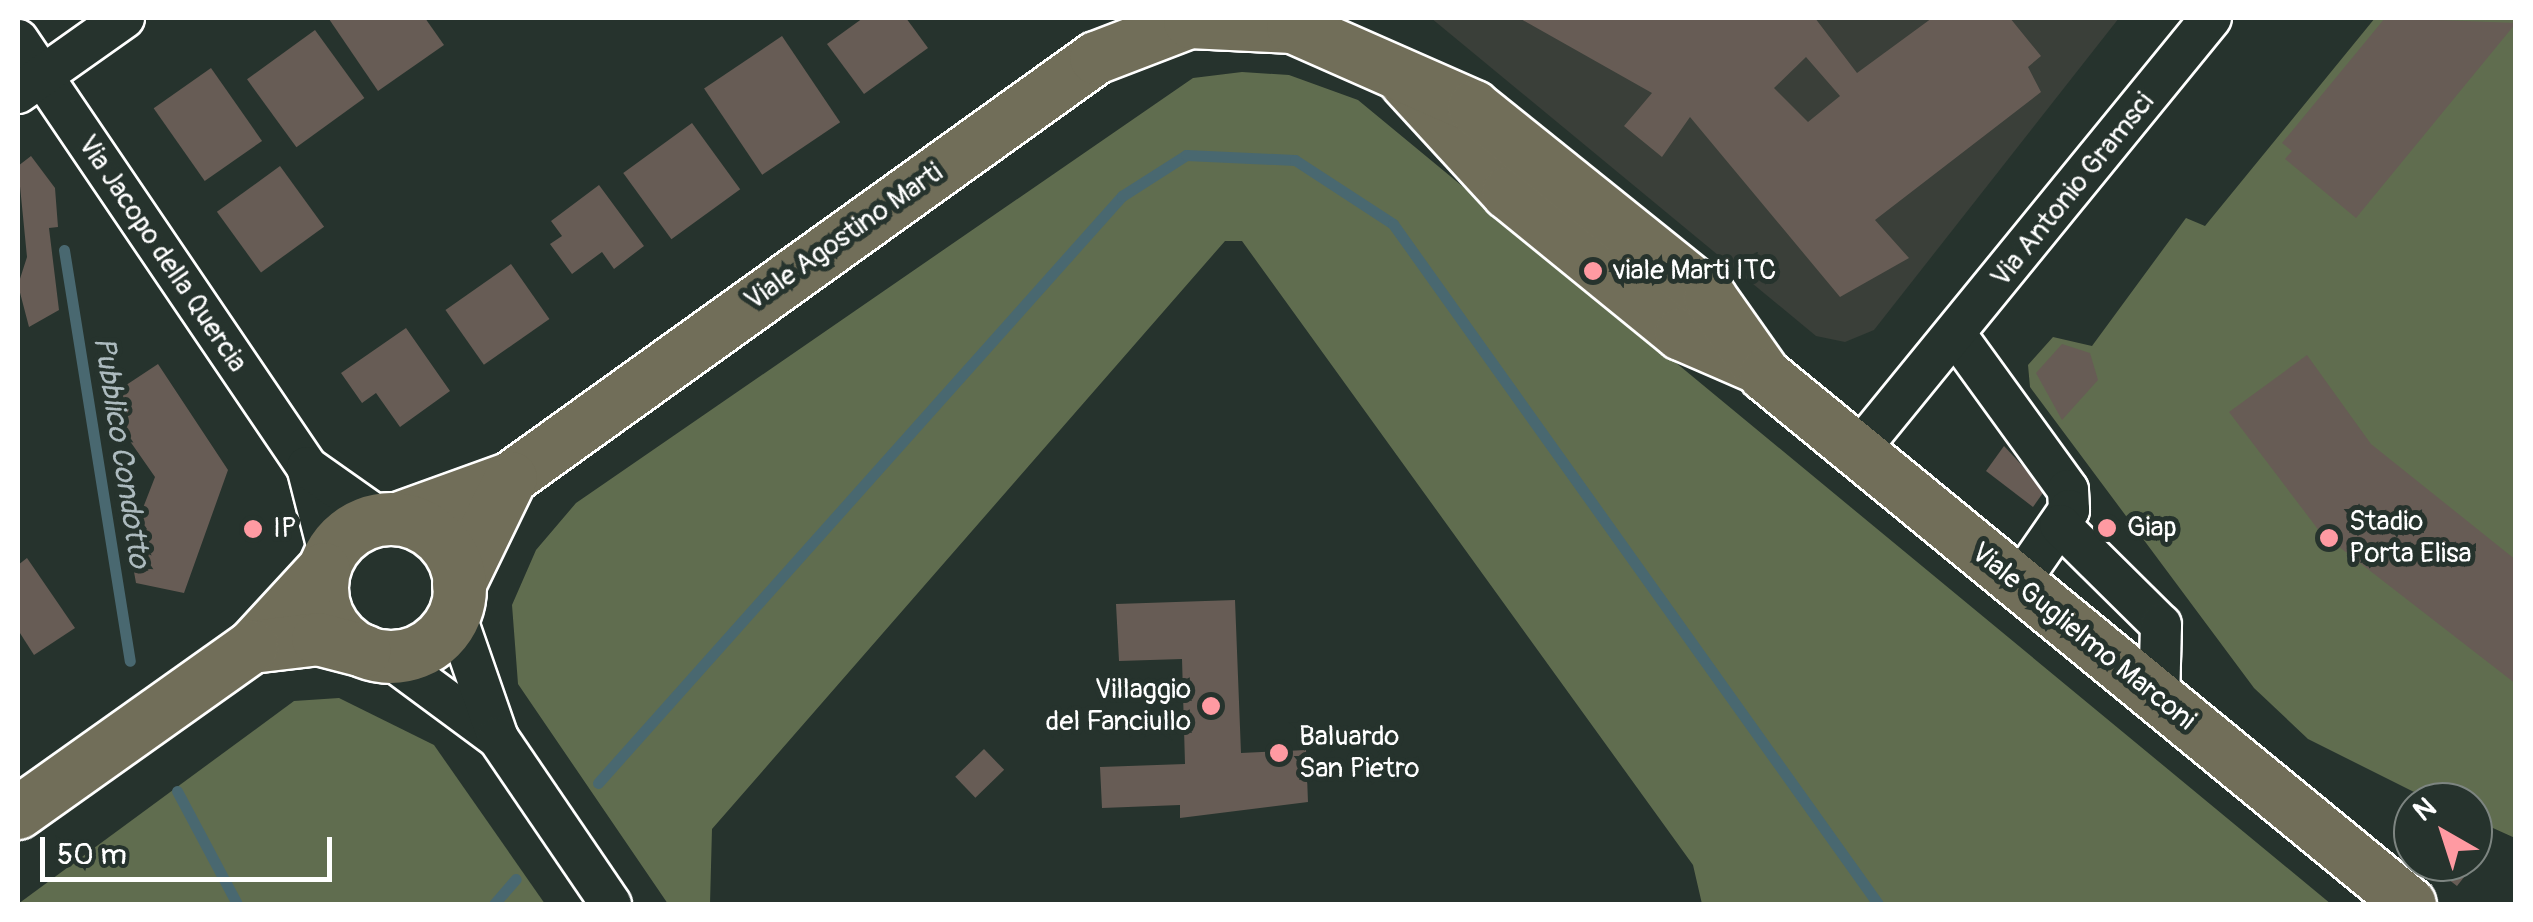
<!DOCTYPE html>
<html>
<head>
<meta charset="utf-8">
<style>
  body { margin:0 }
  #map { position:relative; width:2533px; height:922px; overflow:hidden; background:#26332d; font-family:Pangolin,sans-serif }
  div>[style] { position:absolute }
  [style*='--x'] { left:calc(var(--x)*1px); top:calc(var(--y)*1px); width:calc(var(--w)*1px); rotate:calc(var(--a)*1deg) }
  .built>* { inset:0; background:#3a3f39 }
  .green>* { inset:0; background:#606d4f }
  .stream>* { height:11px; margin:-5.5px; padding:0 5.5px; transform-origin:5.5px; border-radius:5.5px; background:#496870 }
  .building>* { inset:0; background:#675c55; transform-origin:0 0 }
  .roads { filter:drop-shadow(2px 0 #fff) drop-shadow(-2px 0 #fff) drop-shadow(0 2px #fff) drop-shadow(0 -2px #fff) }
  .minor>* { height:40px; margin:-20px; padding:0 20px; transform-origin:20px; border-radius:20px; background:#26332d }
  .major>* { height:52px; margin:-26px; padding:0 26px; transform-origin:26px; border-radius:26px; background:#716e59 }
  .major>.ring { margin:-26px; padding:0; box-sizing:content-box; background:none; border:52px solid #716e59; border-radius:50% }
  .dots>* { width:28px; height:28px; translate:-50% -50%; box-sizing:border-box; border:5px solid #26332d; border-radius:50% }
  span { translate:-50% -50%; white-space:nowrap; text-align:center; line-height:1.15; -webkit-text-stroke:10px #26332d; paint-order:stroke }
  .street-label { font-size:28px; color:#fff }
  .poi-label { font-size:28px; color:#fff }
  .left { translate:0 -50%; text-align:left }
  .right { translate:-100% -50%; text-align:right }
  .water-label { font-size:30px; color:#adbbbf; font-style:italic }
  .frame { position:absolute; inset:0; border:20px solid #fff; pointer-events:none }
  .north { position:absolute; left:2393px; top:782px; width:100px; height:100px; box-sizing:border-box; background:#26332d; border:2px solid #7d8581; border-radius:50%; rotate:321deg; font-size:28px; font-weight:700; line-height:40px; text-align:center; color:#fff }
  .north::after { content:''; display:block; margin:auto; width:35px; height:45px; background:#ff9aa2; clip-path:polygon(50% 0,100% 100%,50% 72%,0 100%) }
  .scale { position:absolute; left:40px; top:837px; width:292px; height:45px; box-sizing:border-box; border:5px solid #fff; border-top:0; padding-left:12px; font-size:30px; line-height:35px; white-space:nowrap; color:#fff; -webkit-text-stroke:8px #26332d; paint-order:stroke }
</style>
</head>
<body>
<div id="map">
  <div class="built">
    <div style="clip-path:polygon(1431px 18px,2119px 18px,1874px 330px,1845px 342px,1816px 336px)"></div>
  </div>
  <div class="green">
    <div style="clip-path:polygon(2375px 18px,2515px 18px,2515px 838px,2473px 819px,2473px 802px,2434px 802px,2308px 739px,2254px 688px,2030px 387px,2028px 365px,2053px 337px,2092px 346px,2186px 218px,2205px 226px)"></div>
    <div style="clip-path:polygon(1242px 72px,1289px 75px,1358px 100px,2331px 904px,1702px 904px,1693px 865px,1242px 241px,1225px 241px,712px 829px,710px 904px,668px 904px,518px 684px,512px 605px,536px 550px,576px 503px,1193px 78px)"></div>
    <div style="clip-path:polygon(339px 698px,434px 745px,545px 904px,18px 904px,294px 701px)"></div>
  </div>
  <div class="stream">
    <div style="--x:64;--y:250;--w:416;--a:80.9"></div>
    <div style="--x:598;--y:783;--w:787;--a:-48.25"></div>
    <div style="--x:1122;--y:196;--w:76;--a:-32.6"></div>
    <div style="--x:1186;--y:155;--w:109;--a:2.6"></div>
    <div style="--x:1295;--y:160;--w:117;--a:33.1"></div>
    <div style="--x:1393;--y:224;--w:835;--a:54.5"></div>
    <div style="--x:177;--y:791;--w:128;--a:62"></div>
    <div style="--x:494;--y:904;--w:33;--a:-49"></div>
  </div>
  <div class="building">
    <div style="clip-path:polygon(425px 18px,444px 45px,378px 91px,329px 19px)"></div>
    <div style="clip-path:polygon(863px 18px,906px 18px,928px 48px,864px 94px,827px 44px)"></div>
    <div style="clip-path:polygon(evenodd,1519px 18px,1815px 18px,1857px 73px,1932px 18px,2010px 18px,2041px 56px,2028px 67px,2041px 92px,1875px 220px,1909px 258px,1840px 297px,1690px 117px,1662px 157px,1624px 126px,1652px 93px,1519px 18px,1806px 57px,1840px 96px,1808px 122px,1774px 88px,1806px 57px)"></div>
    <div style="clip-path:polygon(2385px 18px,2516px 23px,2356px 218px,2285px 159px,2292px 151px,2282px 143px)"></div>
    <div style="left:315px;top:30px;width:84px;height:84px;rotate:54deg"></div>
    <div style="left:782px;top:36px;width:104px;height:94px;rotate:56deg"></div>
    <div style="left:211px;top:68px;width:89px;height:70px;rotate:55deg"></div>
    <div style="left:692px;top:123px;width:82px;height:85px;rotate:54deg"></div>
    <div style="clip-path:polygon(31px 156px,55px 188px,58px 227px,49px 228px,59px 310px,29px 327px,18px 285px,27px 257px,18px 166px)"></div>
    <div style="left:280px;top:166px;width:75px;height:78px;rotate:54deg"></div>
    <div style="clip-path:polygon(599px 185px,644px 246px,614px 269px,602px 252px,572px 274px,550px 244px,562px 236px,551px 221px)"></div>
    <div style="left:511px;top:264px;width:67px;height:80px;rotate:55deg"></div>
    <div style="clip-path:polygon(406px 328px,450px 391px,400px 427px,376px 393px,362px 403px,341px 373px)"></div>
    <div style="clip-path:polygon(2062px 344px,2090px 353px,2098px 380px,2062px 420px,2036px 373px)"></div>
    <div style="clip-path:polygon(2307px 355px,2371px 444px,2516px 560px,2516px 684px,2320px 532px,2229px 412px)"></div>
    <div style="clip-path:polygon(158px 364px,228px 470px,184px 593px,136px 583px,129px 544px,155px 477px,102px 401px)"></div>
    <div style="clip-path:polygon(2004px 446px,2045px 490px,2033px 507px,1986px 471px)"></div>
    <div style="clip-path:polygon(27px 558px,75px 628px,34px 655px,18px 630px,18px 565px)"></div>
    <div style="clip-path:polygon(1235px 600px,1241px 753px,1306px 750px,1308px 802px,1180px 818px,1180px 805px,1102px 808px,1100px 767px,1185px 764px,1182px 659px,1119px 661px,1116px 604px)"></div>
    <div style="left:984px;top:749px;width:29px;height:40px;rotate:46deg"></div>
    <div style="clip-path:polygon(2473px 852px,2480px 857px,2457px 886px,2426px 862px,2473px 862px)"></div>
  </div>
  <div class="roads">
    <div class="minor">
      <div style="--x:18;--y:40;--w:516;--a:55.91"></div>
      <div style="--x:18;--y:93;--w:130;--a:-35.3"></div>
      <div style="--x:1956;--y:335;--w:191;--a:54.1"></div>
      <div style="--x:2068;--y:490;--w:20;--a:87"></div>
      <div style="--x:2069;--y:510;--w:90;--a:124.6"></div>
      <div style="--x:1857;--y:452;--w:560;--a:-50.8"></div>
      <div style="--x:2060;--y:525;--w:142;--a:44.7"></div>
      <div style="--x:2161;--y:625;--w:74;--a:91.5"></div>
      <div style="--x:330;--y:557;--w:93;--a:-104.3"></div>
      <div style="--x:307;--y:467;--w:92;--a:35.2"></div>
      <div style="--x:388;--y:657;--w:137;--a:36.4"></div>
      <div style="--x:498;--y:738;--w:131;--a:-109.1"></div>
      <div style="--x:498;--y:738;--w:201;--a:55.8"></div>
    </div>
    <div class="major">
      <div style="--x:1406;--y:82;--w:151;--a:47.4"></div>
      <div style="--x:1508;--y:193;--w:223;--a:39.2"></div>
      <div style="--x:1681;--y:334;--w:83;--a:23.5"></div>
      <div style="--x:511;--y:478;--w:720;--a:-35.68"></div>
      <div style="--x:1096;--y:58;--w:101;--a:-21"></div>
      <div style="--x:1190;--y:22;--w:103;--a:2.8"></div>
      <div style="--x:1293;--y:27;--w:198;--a:23.8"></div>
      <div style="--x:1474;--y:107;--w:303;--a:38.8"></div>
      <div style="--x:1710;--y:297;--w:95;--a:54.8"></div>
      <div style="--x:1765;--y:375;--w:834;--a:39.36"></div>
      <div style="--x:398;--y:519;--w:120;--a:-19.9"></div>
      <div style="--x:511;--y:478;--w:119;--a:115.9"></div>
      <div class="ring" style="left:322px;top:519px;width:86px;height:86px"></div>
      <div style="--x:324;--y:569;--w:106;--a:132.7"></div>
      <div style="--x:252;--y:647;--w:66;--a:-6.9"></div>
      <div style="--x:318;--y:639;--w:48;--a:14.6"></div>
      <div style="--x:18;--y:813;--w:287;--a:-35.4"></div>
    </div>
  </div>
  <div class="dots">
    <div style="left:1593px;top:271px;background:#ff9aa2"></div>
    <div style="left:2107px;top:528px;background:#ff9aa2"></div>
    <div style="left:253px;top:529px;background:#ff9aa2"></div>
    <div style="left:2329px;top:538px;background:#ff9aa2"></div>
    <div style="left:1211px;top:706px;background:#ff9aa2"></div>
    <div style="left:1279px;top:753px;background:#ff9aa2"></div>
  </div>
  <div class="street-label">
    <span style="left:2073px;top:190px;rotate:-51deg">Via Antonio Gramsci</span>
    <span style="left:844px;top:237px;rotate:-35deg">Viale Agostino Marti</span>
    <span style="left:162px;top:254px;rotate:56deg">Via Jacopo della Quercia</span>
    <span style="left:2083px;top:637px;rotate:39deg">Viale Guglielmo Marconi</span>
  </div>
  <div class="poi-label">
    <span class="left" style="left:1613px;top:271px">viale Marti ITC</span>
    <span class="left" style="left:2349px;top:538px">Stadio<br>Porta Elisa</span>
    <span class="left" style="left:2127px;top:528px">Giap</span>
    <span class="left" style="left:273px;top:529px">IP</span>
    <span class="right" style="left:1191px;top:706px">Villaggio<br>del Fanciullo</span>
    <span class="left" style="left:1299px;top:753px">Baluardo<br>San Pietro</span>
  </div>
  <div class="water-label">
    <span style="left:121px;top:452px;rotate:81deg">Pubblico Condotto</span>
  </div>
  <div class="frame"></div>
  <div class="north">N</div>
  <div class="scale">50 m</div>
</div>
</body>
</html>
